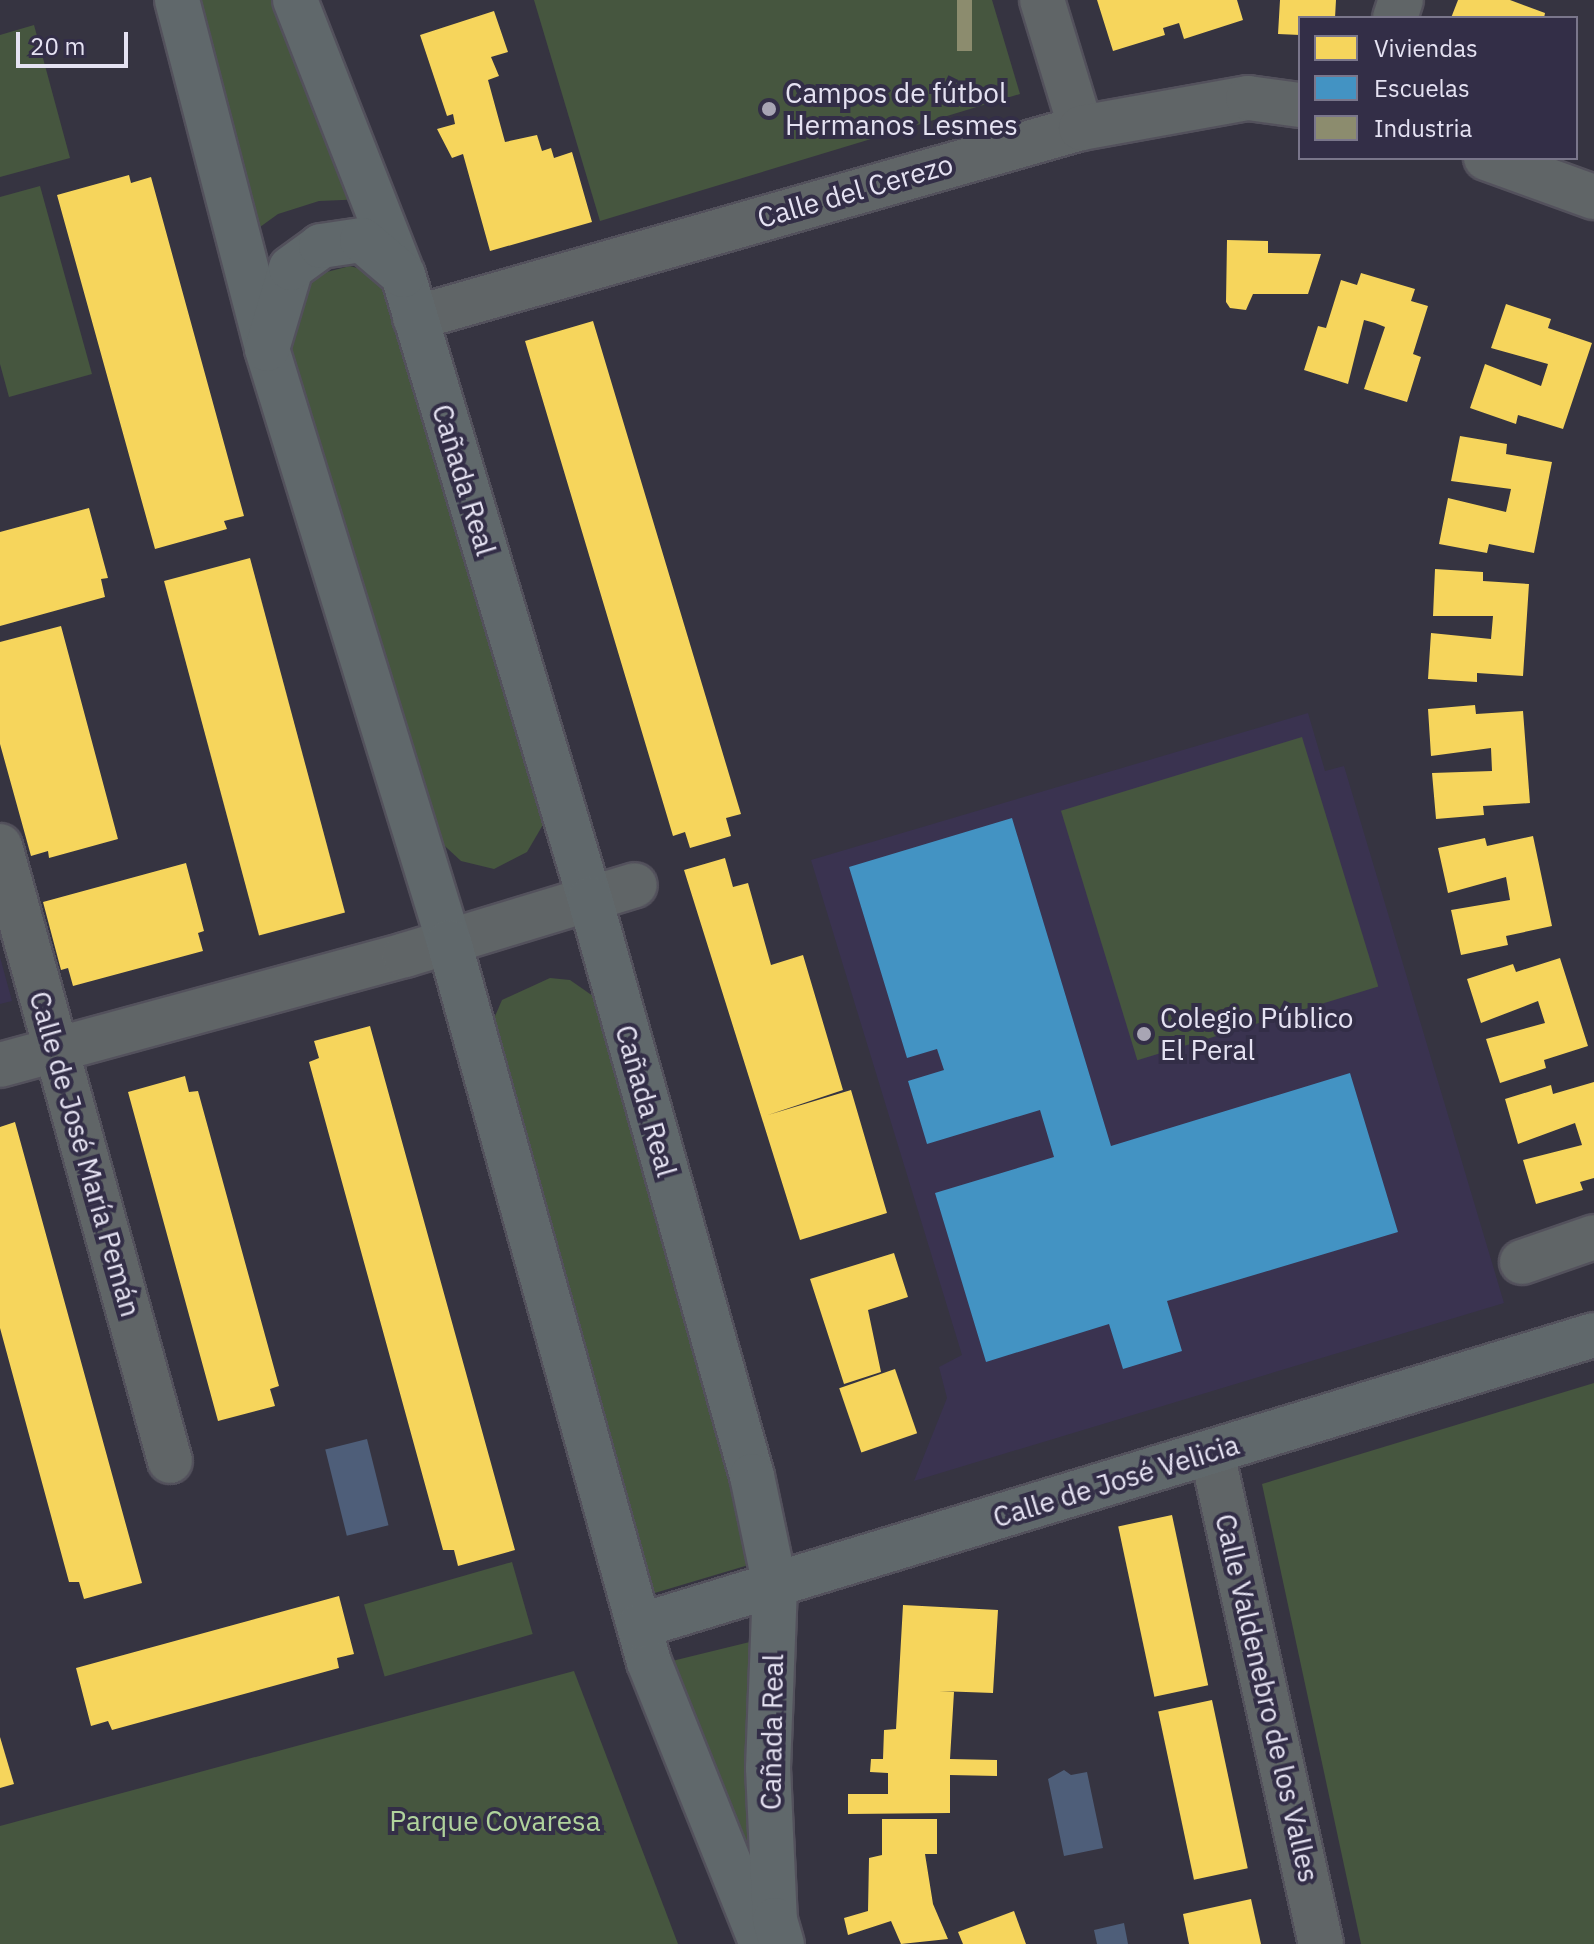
<!DOCTYPE html>
<html>
<head>
<meta charset="utf-8">
<style>
  body { margin:0 }
  #map { position:relative; width:1594px; height:1944px; overflow:hidden; background:#363441; font-family:"IBM Plex Sans",sans-serif }
  div>[style] { position:absolute }
  [style*='--x'] { left:calc(var(--x)*1px); top:calc(var(--y)*1px); width:calc(var(--w)*1px); rotate:calc(var(--a)*1deg) }
  .built>* { inset:0; background:#3a3350 }
  .green>* { inset:0; background:#46563f; transform-origin:0 0 }
  .water>* { inset:0; background:#4e5e79; transform-origin:0 0 }
  .homes>* { inset:0; background:#f6d55c; transform-origin:0 0 }
  .schools>* { inset:0; background:#4393c3 }
  .industry>* { inset:0; background:#8c8c6e; transform-origin:0 0 }
  .roads { filter:drop-shadow(2px 0 #53515c) drop-shadow(-2px 0 #53515c) drop-shadow(0 2px #53515c) drop-shadow(0 -2px #53515c) }
  .street>* { height:44px; margin:-22px; padding:0 22px; transform-origin:22px; border-radius:22px; background:#606567 }
  .secondary>* { height:44px; margin:-22px; padding:0 22px; transform-origin:22px; border-radius:22px; background:#60686b }
  .dots>* { width:22px; height:22px; translate:-50% -50%; box-sizing:border-box; border:4px solid #332e47; border-radius:50% }
  span { translate:-50% -50%; white-space:nowrap; text-align:center; line-height:1.15; -webkit-text-stroke:8px #332e47; paint-order:stroke }
  .poi-label { font-size:28px; color:#e5e2f2 }
  .left { translate:0 -50%; text-align:left }
  .street-label { font-size:28px; color:#e5e2f2 }
  .park-label { font-size:28px; color:#b0d39c }
  .legend { position:absolute; left:1298px; top:16px; width:280px; height:144px; box-sizing:border-box; background:#332e47; border:2px solid #7a768b; margin:0; padding:10px 14px; list-style:none; font-size:24px; color:#e5e2f2 }
  .legend li { display:flex; align-items:center; gap:16px; height:40px }
  .legend b { width:40px; border:2px solid #7a768b }
  .scale { position:absolute; left:16px; top:32px; width:112px; height:36px; box-sizing:border-box; border:4px solid #e5e2f2; border-top:0; padding-left:10px; font-size:24px; line-height:28px; white-space:nowrap; color:#e5e2f2; -webkit-text-stroke:6px #332e47; paint-order:stroke }
</style>
</head>
<body>
<div id="map">
  <div class="built">
    <div style="clip-path:polygon(1308px 713px,1325px 771px,1344px 766px,1504px 1303px,914px 1481px,947px 1398px,939px 1367px,962px 1355px,811px 860px)"></div>
    <div style="clip-path:polygon(0 957px,12px 1001px,0 1004px)"></div>
  </div>
  <div class="green">
    <div style="clip-path:polygon(201px 0,285px 0,366px 199px,319px 201px,278px 214px,260px 227px)"></div>
    <div style="clip-path:polygon(534px 0,992px 0,1020px 94px,600px 221px)"></div>
    <div style="clip-path:polygon(34px 25px,70px 158px,0 177px,0 35px)"></div>
    <div style="clip-path:polygon(40px 186px,92px 374px,9px 397px,0 364px,0 197px)"></div>
    <div style="clip-path:polygon(350px 266px,385px 276px,551px 811px,527px 852px,494px 869px,461px 861px,434px 836px,289px 339px,302px 291px,315px 275px)"></div>
    <div style="left:1302px;top:737px;width:261px;height:252px;rotate:73deg"></div>
    <div style="clip-path:polygon(550px 978px,570px 980px,603px 1003px,762px 1561px,648px 1595px,486px 1037px,502px 1000px)"></div>
    <div style="clip-path:polygon(1594px 1383px,1594px 1944px,1361px 1944px,1262px 1484px)"></div>
    <div style="left:512px;top:1562px;width:75px;height:154px;rotate:74deg"></div>
    <div style="clip-path:polygon(762px 1639px,774px 1937px,668px 1662px)"></div>
    <div style="clip-path:polygon(574px 1671px,678px 1944px,0 1944px,0 1826px)"></div>
  </div>
  <div class="water">
    <div style="left:367px;top:1439px;width:89px;height:43px;rotate:76deg"></div>
    <div style="clip-path:polygon(1064px 1770px,1071px 1775px,1087px 1772px,1103px 1848px,1064px 1856px,1048px 1779px)"></div>
    <div style="clip-path:polygon(1124px 1923px,1128px 1944px,1097px 1944px,1094px 1930px)"></div>
  </div>
  <div class="homes">
    <div style="clip-path:polygon(1097px 0,1237px 0,1243px 20px,1184px 39px,1179px 23px,1163px 28px,1165px 35px,1113px 51px)"></div>
    <div style="clip-path:polygon(1280px 0,1336px 0,1335px 18px,1300px 18px,1300px 35px,1278px 34px)"></div>
    <div style="clip-path:polygon(1458px 0,1510px 0,1545px 13px,1544px 18px,1451px 18px)"></div>
    <div style="clip-path:polygon(494px 11px,508px 52px,491px 57px,499px 76px,488px 80px,505px 142px,537px 135px,542px 151px,551px 148px,554px 158px,572px 152px,592px 222px,490px 251px,463px 154px,452px 158px,437px 129px,455px 124px,453px 114px,447px 116px,420px 35px)"></div>
    <div style="clip-path:polygon(129px 175px,131px 183px,151px 177px,244px 516px,224px 521px,227px 529px,155px 549px,57px 195px)"></div>
    <div style="clip-path:polygon(1227px 240px,1268px 241px,1268px 253px,1321px 254px,1308px 294px,1253px 294px,1246px 310px,1230px 308px,1226px 302px)"></div>
    <div style="clip-path:polygon(1361px 273px,1415px 289px,1411px 301px,1428px 306px,1413px 354px,1421px 357px,1407px 402px,1364px 389px,1385px 327px,1375px 323px,1364px 320px,1348px 384px,1304px 370px,1318px 326px,1326px 328px,1341px 280px,1357px 285px)"></div>
    <div style="clip-path:polygon(1506px 304px,1551px 319px,1548px 328px,1592px 343px,1563px 429px,1518px 415px,1516px 424px,1470px 408px,1485px 364px,1541px 386px,1548px 364px,1491px 348px)"></div>
    <div style="clip-path:polygon(593px 321px,741px 814px,726px 818px,731px 836px,690px 848px,685px 832px,673px 836px,525px 341px)"></div>
    <div style="clip-path:polygon(1460px 436px,1507px 444px,1506px 454px,1552px 462px,1534px 553px,1489px 544px,1487px 553px,1439px 544px,1448px 498px,1506px 512px,1511px 489px,1451px 481px)"></div>
    <div style="clip-path:polygon(89px 508px,108px 578px,101px 579px,105px 597px,0 626px,0 532px)"></div>
    <div style="left:250px;top:558px;width:367px;height:89px;rotate:75deg"></div>
    <div style="clip-path:polygon(1435px 569px,1483px 572px,1483px 581px,1529px 584px,1523px 676px,1477px 673px,1477px 682px,1428px 679px,1431px 633px,1491px 639px,1493px 616px,1433px 616px)"></div>
    <div style="clip-path:polygon(61px 626px,118px 839px,49px 858px,48px 851px,31px 856px,0 744px,0 642px)"></div>
    <div style="clip-path:polygon(1475px 705px,1476px 714px,1523px 711px,1530px 803px,1483px 806px,1484px 815px,1436px 819px,1432px 773px,1492px 771px,1491px 748px,1431px 756px,1428px 709px)"></div>
    <div style="clip-path:polygon(1533px 836px,1552px 926px,1506px 936px,1508px 945px,1461px 955px,1451px 910px,1510px 900px,1506px 877px,1448px 893px,1438px 848px,1485px 838px,1487px 846px)"></div>
    <div style="clip-path:polygon(725px 858px,733px 887px,748px 883px,771px 965px,803px 955px,843px 1090px,768px 1115px,851px 1090px,887px 1213px,800px 1240px,684px 870px)"></div>
    <div style="clip-path:polygon(186px 863px,204px 931px,198px 933px,203px 951px,73px 986px,68px 968px,61px 970px,43px 902px)"></div>
    <div style="clip-path:polygon(1560px 958px,1588px 1046px,1544px 1060px,1546px 1068px,1500px 1083px,1486px 1039px,1545px 1023px,1538px 1001px,1481px 1023px,1467px 979px,1513px 964px,1516px 972px)"></div>
    <div style="clip-path:polygon(370px 1026px,515px 1550px,458px 1566px,454px 1550px,443px 1550px,309px 1062px,319px 1058px,314px 1041px)"></div>
    <div style="clip-path:polygon(185px 1076px,189px 1092px,198px 1091px,279px 1386px,270px 1389px,275px 1406px,218px 1421px,128px 1092px)"></div>
    <div style="clip-path:polygon(1594px 1082px,1594px 1178px,1580px 1182px,1583px 1190px,1536px 1204px,1523px 1160px,1582px 1145px,1575px 1123px,1518px 1144px,1505px 1099px,1551px 1085px,1553px 1094px)"></div>
    <div style="clip-path:polygon(15px 1122px,142px 1583px,84px 1599px,79px 1582px,69px 1582px,0 1328px,0 1127px)"></div>
    <div style="clip-path:polygon(894px 1253px,908px 1297px,868px 1310px,881px 1372px,844px 1384px,810px 1279px)"></div>
    <div style="left:895px;top:1369px;width:68px;height:59px;rotate:71deg"></div>
    <div style="left:1172px;top:1515px;width:174px;height:55px;rotate:78deg"></div>
    <div style="clip-path:polygon(339px 1596px,354px 1654px,337px 1658px,339px 1668px,112px 1730px,108px 1721px,91px 1726px,76px 1668px)"></div>
    <div style="clip-path:polygon(903px 1605px,998px 1610px,993px 1693px,939px 1691px,954px 1692px,950px 1759px,997px 1760px,997px 1776px,950px 1775px,950px 1813px,848px 1814px,848px 1794px,888px 1794px,888px 1773px,870px 1772px,871px 1759px,883px 1759px,884px 1730px,896px 1729px)"></div>
    <div style="left:1212px;top:1700px;width:172px;height:55px;rotate:78deg"></div>
    <div style="clip-path:polygon(0 1737px,14px 1784px,0 1788px)"></div>
    <div style="clip-path:polygon(882px 1819px,937px 1819px,937px 1854px,925px 1854px,933px 1904px,948px 1939px,901px 1944px,891px 1921px,848px 1935px,844px 1918px,868px 1911px,869px 1858px,882px 1855px)"></div>
    <div style="clip-path:polygon(1251px 1899px,1261px 1944px,1189px 1944px,1183px 1914px)"></div>
    <div style="clip-path:polygon(1014px 1911px,1026px 1944px,963px 1944px,958px 1932px)"></div>
  </div>
  <div class="schools">
    <div style="clip-path:polygon(1012px 818px,1111px 1146px,1350px 1073px,1398px 1232px,1167px 1301px,1182px 1351px,1123px 1369px,1109px 1324px,986px 1362px,935px 1193px,1054px 1157px,1040px 1110px,927px 1144px,908px 1081px,944px 1070px,937px 1049px,907px 1058px,849px 867px)"></div>
  </div>
  <div class="industry">
    <div style="left:957px;top:0;width:15px;height:51px"></div>
  </div>
  <div class="roads">
    <div class="street">
      <div style="--x:1042;--y:0;--w:134;--a:73.1"></div>
      <div style="--x:1395;--y:18;--w:19;--a:-72"></div>
      <div style="--x:1486;--y:158;--w:115;--a:19.9"></div>
      <div style="--x:415;--y:318;--w:693;--a:-15.92"></div>
      <div style="--x:1081;--y:128;--w:170;--a:-10.2"></div>
      <div style="--x:1248;--y:98;--w:52;--a:7.7"></div>
      <div style="--x:0;--y:846;--w:638;--a:74.55"></div>
      <div style="--x:0;--y:1065;--w:420;--a:-15.2"></div>
      <div style="--x:405;--y:955;--w:240;--a:-16.9"></div>
      <div style="--x:1522;--y:1262;--w:76;--a:-19.1"></div>
      <div style="--x:1212;--y:1453;--w:503;--a:77.48"></div>
    </div>
    <div class="secondary">
      <div style="--x:177;--y:0;--w:360;--a:75.5"></div>
      <div style="--x:267;--y:349;--w:620;--a:72.94"></div>
      <div style="--x:449;--y:942;--w:747;--a:74.48"></div>
      <div style="--x:649;--y:1662;--w:304;--a:68.2"></div>
      <div style="--x:295;--y:0;--w:295;--a:68.6"></div>
      <div style="--x:403;--y:275;--w:651;--a:73.32"></div>
      <div style="--x:590;--y:899;--w:599;--a:74.32"></div>
      <div style="--x:752;--y:1476;--w:112;--a:78.2"></div>
      <div style="--x:775;--y:1586;--w:182;--a:92.2"></div>
      <div style="--x:768;--y:1768;--w:152;--a:87.4"></div>
      <div style="--x:775;--y:1920;--w:25;--a:74"></div>
      <div style="--x:267;--y:349;--w:84;--a:-73.5"></div>
      <div style="--x:291;--y:268;--w:37;--a:-36"></div>
      <div style="--x:321;--y:246;--w:41;--a:-8.3"></div>
      <div style="--x:362;--y:240;--w:54;--a:40.5"></div>
      <div style="--x:639;--y:1626;--w:998;--a:-16.95"></div>
    </div>
  </div>
  <div class="dots">
    <div style="left:769px;top:109px;background:#a8a5b4"></div>
    <div style="left:1144px;top:1034px;background:#a8a5b4"></div>
  </div>
  <div class="poi-label">
    <span class="left" style="left:785px;top:109px">Campos de fútbol<br>Hermanos Lesmes</span>
    <span class="left" style="left:1160px;top:1034px">Colegio Público<br>El Peral</span>
  </div>
  <div class="street-label">
    <span style="left:855px;top:191px;rotate:-16deg">Calle del Cerezo</span>
    <span style="left:464px;top:480px;rotate:73deg">Cañada Real</span>
    <span style="left:646px;top:1101px;rotate:74deg">Cañada Real</span>
    <span style="left:85px;top:1154px;rotate:74deg">Calle de José María Pemán</span>
    <span style="left:1116px;top:1481px;rotate:-17deg">Calle de José Velicia</span>
    <span style="left:1267px;top:1698px;rotate:77deg">Calle Valdenebro de los Valles</span>
    <span style="left:772px;top:1732px;rotate:-89deg">Cañada Real</span>
  </div>
  <div class="park-label">
    <span style="left:495px;top:1821px">Parque Covaresa</span>
  </div>
  <ul class="legend">
  <li><b style="height:22px;background:#f6d55c"></b>Viviendas</li>
  <li><b style="height:22px;background:#4393c3"></b>Escuelas</li>
  <li><b style="height:22px;background:#8c8c6e"></b>Industria</li>
  </ul>
  <div class="scale">20 m</div>
</div>
</body>
</html>
